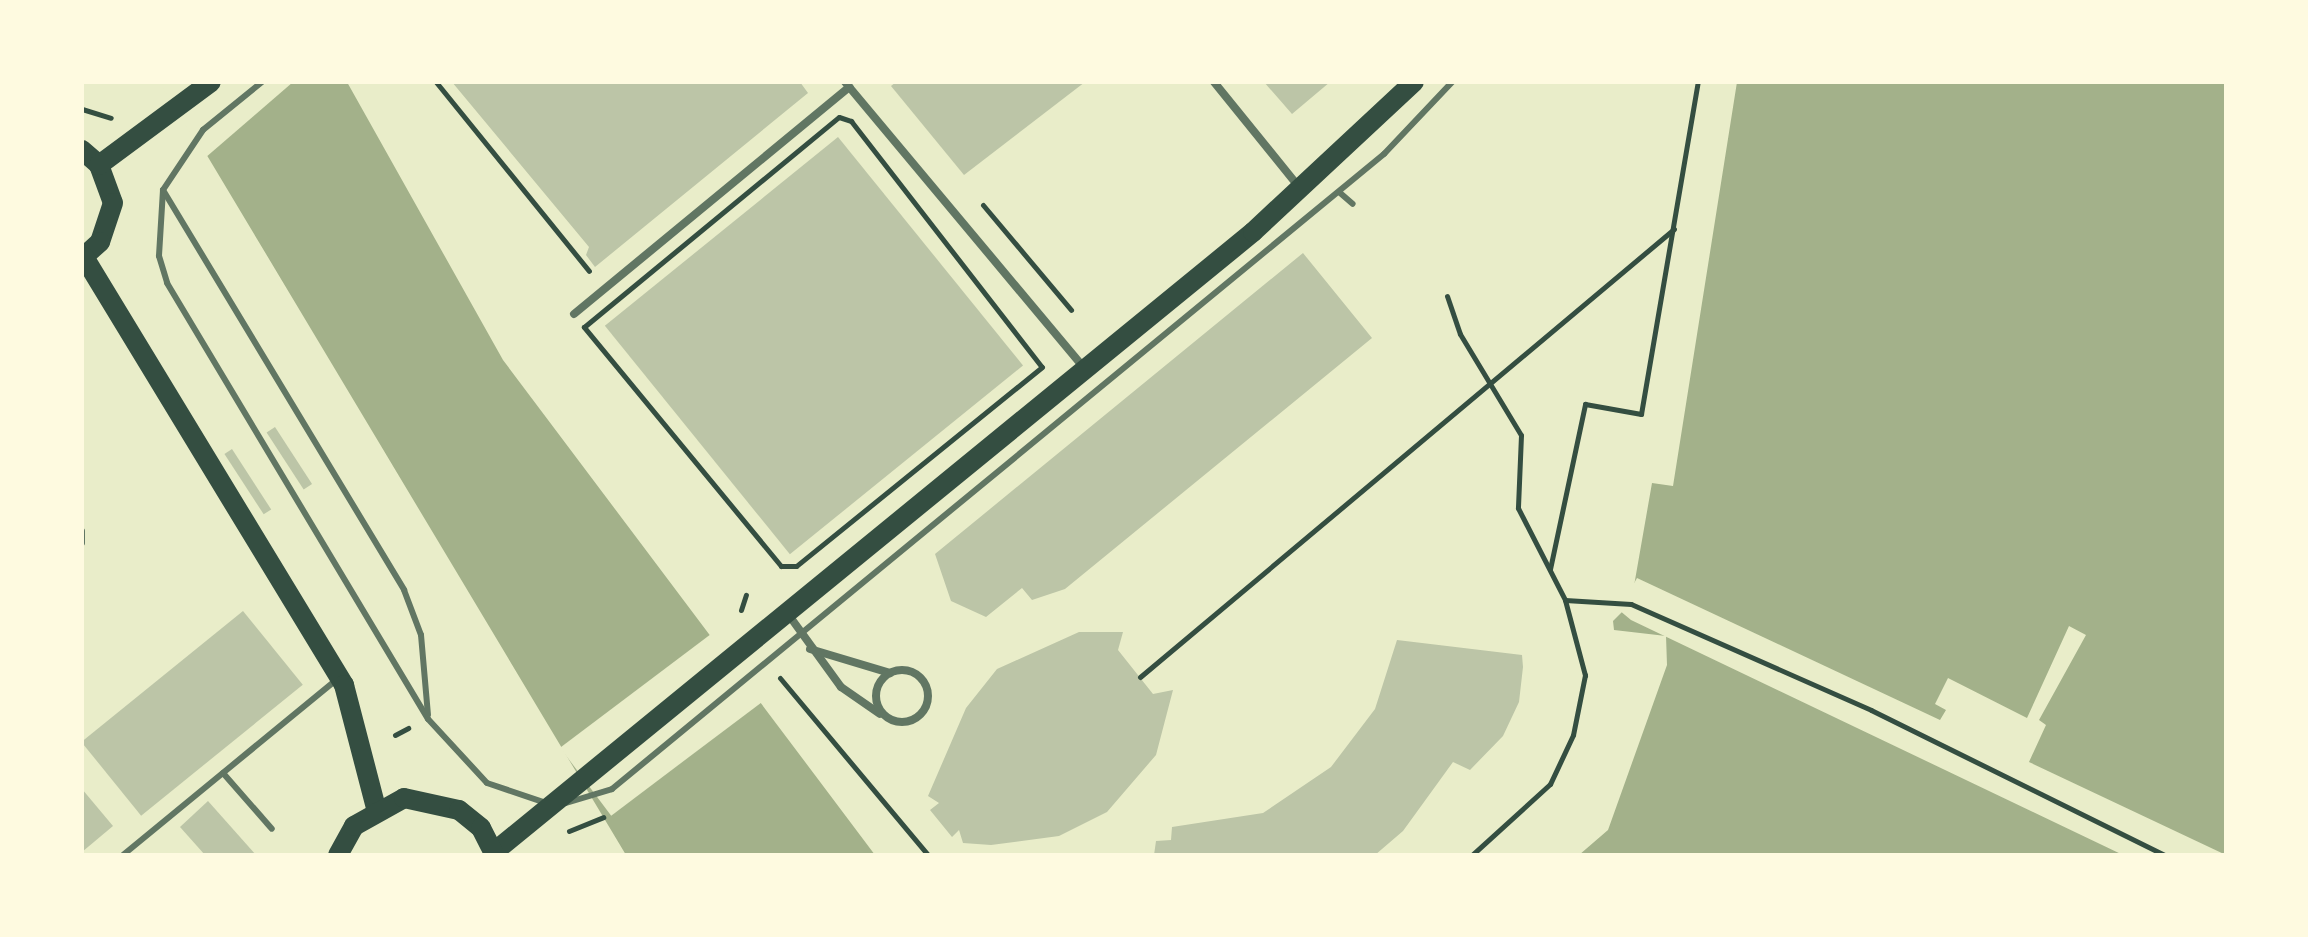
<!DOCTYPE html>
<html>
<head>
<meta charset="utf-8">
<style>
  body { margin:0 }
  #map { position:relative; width:2308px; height:937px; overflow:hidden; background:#e9edc9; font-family:"Golos Text",sans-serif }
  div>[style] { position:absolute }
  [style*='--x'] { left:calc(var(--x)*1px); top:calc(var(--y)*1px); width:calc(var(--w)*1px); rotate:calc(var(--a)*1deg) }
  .water>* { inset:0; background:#a3b18a }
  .pier>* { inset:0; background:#e9edc9; transform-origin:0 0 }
  .building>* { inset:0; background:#bcc5a7; transform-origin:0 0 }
  .path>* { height:5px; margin:-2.5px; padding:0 2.5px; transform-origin:2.5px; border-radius:2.5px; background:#344e41 }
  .service>* { height:6px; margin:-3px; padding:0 3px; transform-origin:3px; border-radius:3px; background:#617663 }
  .minor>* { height:8px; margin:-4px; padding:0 4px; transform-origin:4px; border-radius:4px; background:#617663 }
  .minor>.ring { margin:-4px; padding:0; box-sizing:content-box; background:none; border:8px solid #617663; border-radius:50% }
  .primary>* { height:20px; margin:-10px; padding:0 10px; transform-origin:10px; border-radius:10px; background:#344e41 }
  span { translate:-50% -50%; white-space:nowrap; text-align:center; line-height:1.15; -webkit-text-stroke:8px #fefae0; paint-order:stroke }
  .frame { position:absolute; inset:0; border:84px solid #fefae0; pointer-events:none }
</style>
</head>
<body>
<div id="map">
  <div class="water">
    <div style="clip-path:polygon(163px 82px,347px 82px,503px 360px,875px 855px,626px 855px)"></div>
    <div style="clip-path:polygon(1737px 82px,2226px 82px,2226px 855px,1579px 855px,1608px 830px,1667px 665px,1666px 636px,1614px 630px,1613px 621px,1631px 603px,1652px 483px,1673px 486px)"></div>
  </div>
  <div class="pier">
    <div style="clip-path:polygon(159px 82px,293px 82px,205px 158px)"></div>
    <div style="clip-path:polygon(1637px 578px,1940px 720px,1946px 710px,1935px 704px,1948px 678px,2027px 718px,2069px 626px,2086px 635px,2039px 720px,2046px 725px,2029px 762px,2226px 855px,2123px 855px,1631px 620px,1619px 610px)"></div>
    <div style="left:711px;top:634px;width:85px;height:189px;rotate:53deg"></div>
  </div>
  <div class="building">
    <div style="clip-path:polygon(452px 82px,800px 82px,808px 93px,595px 267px,586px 255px,589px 247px)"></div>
    <div style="clip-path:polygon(896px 82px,1085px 82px,964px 175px,891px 86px)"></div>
    <div style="clip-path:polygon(1264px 82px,1330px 82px,1292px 114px)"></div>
    <div style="left:838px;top:137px;width:294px;height:300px;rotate:51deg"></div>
    <div style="clip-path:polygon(1303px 253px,1372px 338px,1065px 589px,1032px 600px,1022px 588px,986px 617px,951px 601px,935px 554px)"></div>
    <div style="left:275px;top:427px;width:68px;height:10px;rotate:57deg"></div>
    <div style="left:232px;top:449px;width:72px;height:9px;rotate:57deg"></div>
    <div style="left:243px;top:611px;width:95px;height:208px;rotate:51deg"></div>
    <div style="clip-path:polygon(1079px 632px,1123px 632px,1118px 650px,1153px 694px,1173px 690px,1156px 755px,1107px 812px,1059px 836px,991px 845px,963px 843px,959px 830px,952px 837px,930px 810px,939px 803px,928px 796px,966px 708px,997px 669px)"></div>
    <div style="clip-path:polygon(1397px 640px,1522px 655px,1523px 667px,1519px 702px,1503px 736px,1470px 770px,1453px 762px,1403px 831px,1375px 855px,1154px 855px,1156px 841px,1171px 840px,1172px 827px,1263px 813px,1331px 767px,1375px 709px)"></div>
    <div style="clip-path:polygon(82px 789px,113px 826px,82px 852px)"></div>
    <div style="clip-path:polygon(208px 801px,256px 855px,205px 855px,180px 827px)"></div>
  </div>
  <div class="path">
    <div style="--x:436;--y:82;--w:243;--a:51"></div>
    <div style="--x:82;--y:109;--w:30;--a:17"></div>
    <div style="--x:839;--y:117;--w:13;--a:18"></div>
    <div style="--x:851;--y:121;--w:311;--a:52.2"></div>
    <div style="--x:1042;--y:367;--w:316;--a:141"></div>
    <div style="--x:796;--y:566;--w:15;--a:180"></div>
    <div style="--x:781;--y:566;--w:310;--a:-129.5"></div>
    <div style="--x:584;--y:327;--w:330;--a:-39.5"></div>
    <div style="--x:983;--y:205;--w:137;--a:50"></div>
    <div style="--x:1447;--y:296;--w:40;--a:71.1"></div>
    <div style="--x:1460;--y:334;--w:118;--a:58.9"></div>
    <div style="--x:1521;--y:435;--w:73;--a:92.4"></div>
    <div style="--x:1518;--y:508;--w:103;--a:62.9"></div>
    <div style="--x:1565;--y:600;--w:78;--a:75.1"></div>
    <div style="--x:1585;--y:675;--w:61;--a:101.3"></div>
    <div style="--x:1573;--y:735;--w:54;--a:115.1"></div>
    <div style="--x:1550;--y:784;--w:105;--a:137.7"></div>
    <div style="--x:1550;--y:569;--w:169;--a:-78"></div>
    <div style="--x:1585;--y:404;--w:57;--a:10.1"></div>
    <div style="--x:1641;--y:414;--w:337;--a:-80.3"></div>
    <div style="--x:1565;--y:600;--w:66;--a:3.5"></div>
    <div style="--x:1631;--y:604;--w:262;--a:23.8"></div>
    <div style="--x:1871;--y:710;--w:328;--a:26.3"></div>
    <div style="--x:741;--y:610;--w:16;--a:-72"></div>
    <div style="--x:1140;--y:677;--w:697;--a:-40"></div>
    <div style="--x:780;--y:678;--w:231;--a:50.1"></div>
    <div style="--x:395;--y:735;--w:15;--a:-28"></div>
    <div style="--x:569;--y:831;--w:37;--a:-22"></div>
  </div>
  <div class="service">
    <div style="--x:262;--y:82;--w:76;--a:140.9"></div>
    <div style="--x:203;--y:130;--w:72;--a:123.7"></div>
    <div style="--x:163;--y:190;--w:66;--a:93.5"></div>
    <div style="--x:159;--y:256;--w:28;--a:73"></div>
    <div style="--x:167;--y:283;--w:508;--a:59.09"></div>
    <div style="--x:428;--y:719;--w:87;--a:47.3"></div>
    <div style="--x:487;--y:783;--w:62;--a:18.7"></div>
    <div style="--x:163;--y:190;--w:467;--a:58.9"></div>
    <div style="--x:404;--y:590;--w:48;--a:69.3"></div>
    <div style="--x:421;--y:635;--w:80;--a:85"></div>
    <div style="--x:1339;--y:192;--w:18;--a:41"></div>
    <div style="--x:82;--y:531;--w:12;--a:90"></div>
    <div style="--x:223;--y:773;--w:74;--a:48.8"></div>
    <div style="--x:566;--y:803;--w:48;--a:-16.9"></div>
    <div style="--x:612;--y:789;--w:1000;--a:-39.44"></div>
    <div style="--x:1384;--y:154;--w:99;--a:-46.6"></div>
    <div style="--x:123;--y:855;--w:276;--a:-39.4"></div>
  </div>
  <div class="minor">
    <div style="--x:845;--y:82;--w:371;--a:50.1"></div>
    <div style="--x:1214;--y:82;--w:135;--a:51"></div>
    <div style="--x:574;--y:314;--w:357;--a:-39.5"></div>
    <div style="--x:788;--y:614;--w:90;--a:54"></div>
    <div style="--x:841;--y:687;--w:47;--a:34.7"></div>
    <div style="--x:810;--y:649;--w:84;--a:16.7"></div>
    <div class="ring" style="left:876px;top:670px;width:44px;height:44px"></div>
  </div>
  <div class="primary">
    <div style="--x:82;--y:150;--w:23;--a:41"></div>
    <div style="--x:99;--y:165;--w:40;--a:69.8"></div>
    <div style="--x:113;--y:203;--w:41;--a:108.4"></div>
    <div style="--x:100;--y:242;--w:24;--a:138"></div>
    <div style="--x:99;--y:165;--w:139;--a:-36.5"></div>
    <div style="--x:84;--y:257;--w:501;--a:58.72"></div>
    <div style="--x:344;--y:685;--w:127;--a:75.4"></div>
    <div style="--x:494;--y:852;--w:980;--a:-39.24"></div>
    <div style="--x:1253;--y:232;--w:220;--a:-43"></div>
    <div style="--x:338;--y:855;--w:33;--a:-61"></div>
    <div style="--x:354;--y:826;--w:57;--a:-29.2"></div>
    <div style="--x:404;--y:798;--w:56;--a:12.3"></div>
    <div style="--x:459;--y:810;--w:28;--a:39"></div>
    <div style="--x:481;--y:828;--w:30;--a:63"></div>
  </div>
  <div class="frame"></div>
</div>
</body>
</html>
